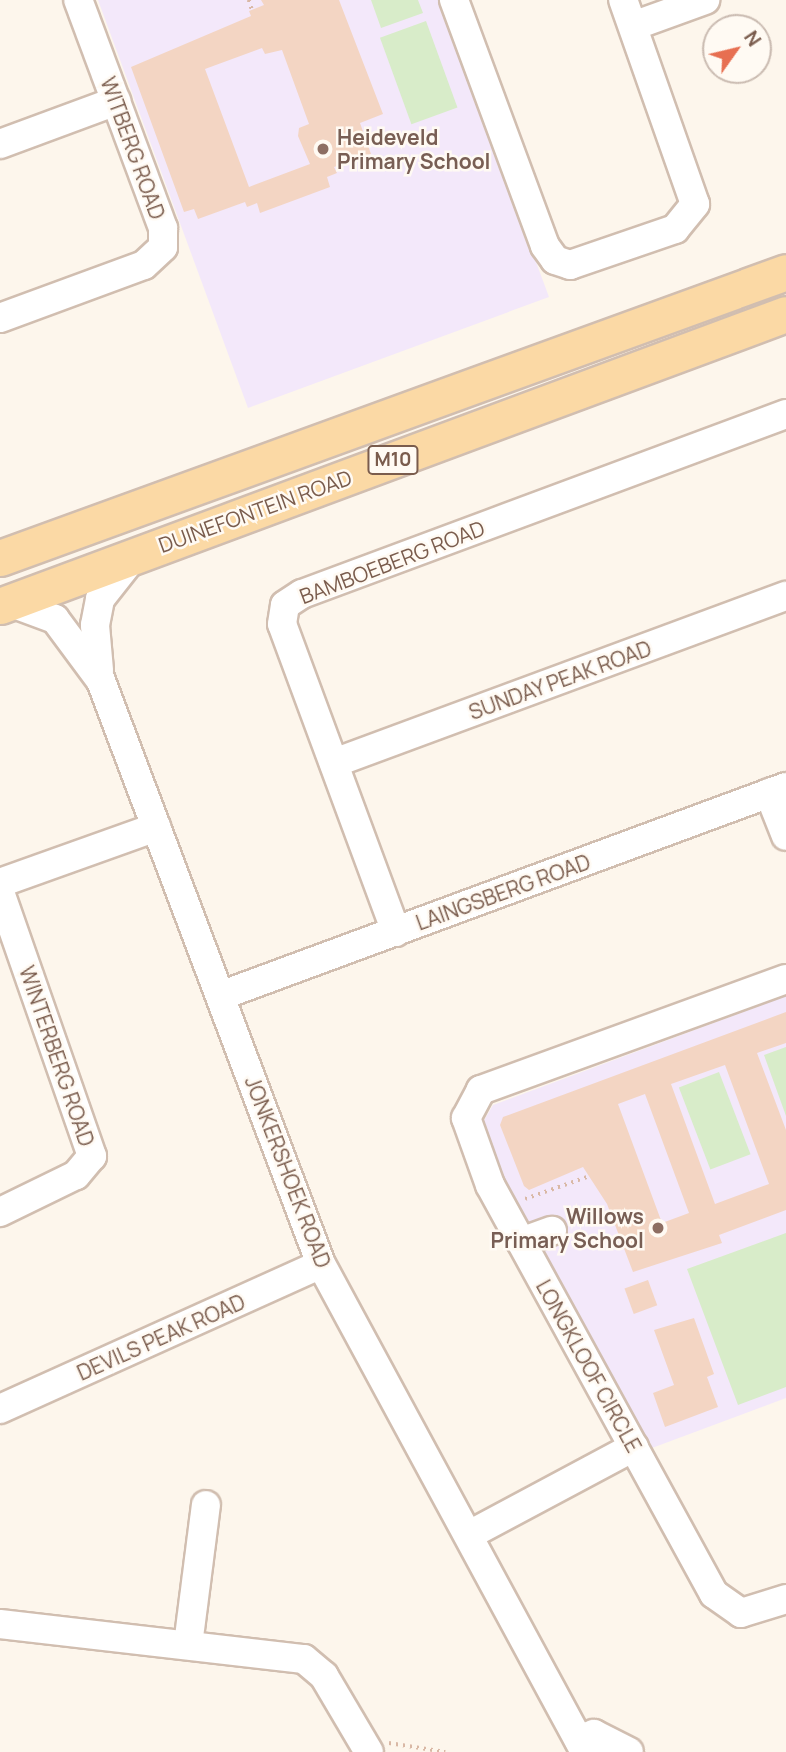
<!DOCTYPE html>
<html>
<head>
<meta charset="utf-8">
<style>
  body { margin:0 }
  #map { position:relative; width:786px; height:1752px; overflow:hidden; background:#fdf6ec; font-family:Manrope,sans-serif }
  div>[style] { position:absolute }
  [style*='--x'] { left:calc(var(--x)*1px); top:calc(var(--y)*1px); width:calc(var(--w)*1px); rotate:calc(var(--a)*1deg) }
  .education>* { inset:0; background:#f3e8fa }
  .green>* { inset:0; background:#d8ecc9; transform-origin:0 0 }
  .building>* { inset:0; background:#f3d5c3; transform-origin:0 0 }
  .path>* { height:3.5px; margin-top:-1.75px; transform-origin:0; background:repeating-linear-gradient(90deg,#d9b8a5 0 2px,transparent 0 7px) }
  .roads { filter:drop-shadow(2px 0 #d1beb0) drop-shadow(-2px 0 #d1beb0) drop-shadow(0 2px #d1beb0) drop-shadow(0 -2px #d1beb0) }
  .minor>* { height:28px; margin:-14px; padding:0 14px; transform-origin:14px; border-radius:14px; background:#fff }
  .major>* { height:35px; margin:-17.5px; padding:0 17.5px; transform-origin:17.5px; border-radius:17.5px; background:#fbd9a5 }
  .dots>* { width:19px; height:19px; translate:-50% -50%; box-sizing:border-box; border:4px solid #fffaf3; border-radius:50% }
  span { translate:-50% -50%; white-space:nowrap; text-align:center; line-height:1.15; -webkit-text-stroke:5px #fffaf3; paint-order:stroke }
  .shield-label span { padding:2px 5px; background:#fffaf3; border:2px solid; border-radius:5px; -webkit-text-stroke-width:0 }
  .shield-label { font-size:19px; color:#7a5c4d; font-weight:700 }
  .education-label { font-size:21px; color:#785e54; font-weight:700 }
  .left { translate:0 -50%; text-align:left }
  .right { translate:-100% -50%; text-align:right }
  .street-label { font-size:21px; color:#7a5c4d }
  .north { position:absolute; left:702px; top:14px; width:70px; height:70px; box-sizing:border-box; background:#fffaf3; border:2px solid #cabbb1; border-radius:50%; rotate:56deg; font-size:19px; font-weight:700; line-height:28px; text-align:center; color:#7a5c4d }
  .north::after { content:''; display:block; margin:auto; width:24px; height:32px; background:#e76f51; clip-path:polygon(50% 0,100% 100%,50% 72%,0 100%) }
</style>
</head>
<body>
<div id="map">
  <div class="education">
    <div style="clip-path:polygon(98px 0,439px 0,549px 297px,248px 408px)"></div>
    <div style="clip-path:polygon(786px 996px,786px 1398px,652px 1448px,503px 1178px,483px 1122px,493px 1105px)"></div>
  </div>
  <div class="green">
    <div style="clip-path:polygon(371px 0,418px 0,423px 13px,381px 28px)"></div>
    <div style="left:426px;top:21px;width:92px;height:49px;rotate:70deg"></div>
    <div style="clip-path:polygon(786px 1047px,786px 1116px,764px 1055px)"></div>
    <div style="left:719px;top:1072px;width:88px;height:43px;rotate:69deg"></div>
    <div style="clip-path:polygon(786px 1233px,786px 1387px,738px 1405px,687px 1269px)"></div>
  </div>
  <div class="building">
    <div style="clip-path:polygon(evenodd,261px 0,339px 0,383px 114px,360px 123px,371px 154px,334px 167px,337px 173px,327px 177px,330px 187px,260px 213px,257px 203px,247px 207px,245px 202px,198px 219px,194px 209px,184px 212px,131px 67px,251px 16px,249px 11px,264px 5px,261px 0,262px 48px,265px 54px,282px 50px,309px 124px,299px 128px,298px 136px,310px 164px,249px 187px,205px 69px,262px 48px)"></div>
    <div style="clip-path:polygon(evenodd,786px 1012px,786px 1043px,757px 1053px,786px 1130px,786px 1210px,719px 1235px,722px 1243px,633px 1272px,607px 1204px,583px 1167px,529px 1190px,524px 1186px,500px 1125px,503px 1117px,786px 1012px,725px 1065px,769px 1184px,715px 1204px,671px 1084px,725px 1065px,786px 1012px,645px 1094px,689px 1213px,662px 1223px,618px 1104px,645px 1094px)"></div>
    <div style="left:648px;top:1280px;width:27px;height:25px;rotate:70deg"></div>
    <div style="clip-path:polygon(694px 1318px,714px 1374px,707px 1377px,718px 1407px,665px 1427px,653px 1393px,674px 1385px,654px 1330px)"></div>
  </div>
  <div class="path">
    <div style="--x:249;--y:0;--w:10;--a:73"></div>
    <div style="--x:525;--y:1199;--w:66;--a:-19.5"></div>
    <div style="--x:389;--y:1743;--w:57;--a:9.1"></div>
  </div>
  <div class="roads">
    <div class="minor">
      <div style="--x:454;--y:0;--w:262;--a:69.7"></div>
      <div style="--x:545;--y:246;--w:17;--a:54"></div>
      <div style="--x:555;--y:260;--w:16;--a:18"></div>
      <div style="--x:570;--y:265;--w:111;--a:-18.9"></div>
      <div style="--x:675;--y:229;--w:32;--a:-51"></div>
      <div style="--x:695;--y:204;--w:216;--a:-109.4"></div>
      <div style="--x:633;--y:26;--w:77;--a:-19.9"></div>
      <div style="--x:0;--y:144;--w:124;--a:-20.3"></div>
      <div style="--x:0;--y:318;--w:153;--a:-20.2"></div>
      <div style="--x:144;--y:265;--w:26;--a:-43"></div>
      <div style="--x:163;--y:247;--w:19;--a:-90"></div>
      <div style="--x:163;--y:228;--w:243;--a:-110.4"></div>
      <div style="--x:9;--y:602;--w:49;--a:20.3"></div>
      <div style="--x:55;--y:619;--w:77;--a:53.4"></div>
      <div style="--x:101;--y:681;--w:623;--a:69.33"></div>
      <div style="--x:321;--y:1264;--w:555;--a:61.59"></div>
      <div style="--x:99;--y:670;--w:45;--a:-95.1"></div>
      <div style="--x:95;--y:625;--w:26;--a:-79"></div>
      <div style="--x:100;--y:599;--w:55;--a:-51.7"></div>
      <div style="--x:334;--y:763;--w:482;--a:-20.3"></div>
      <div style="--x:769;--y:793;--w:46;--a:68.4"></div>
      <div style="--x:0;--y:883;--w:166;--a:-19.7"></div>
      <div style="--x:0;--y:892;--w:280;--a:70.8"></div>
      <div style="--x:92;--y:1156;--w:25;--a:130"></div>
      <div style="--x:76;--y:1175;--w:85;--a:154"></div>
      <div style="--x:396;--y:932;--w:328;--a:-110.3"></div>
      <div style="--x:282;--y:624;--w:19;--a:-81"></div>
      <div style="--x:285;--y:605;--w:20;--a:-33"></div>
      <div style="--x:302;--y:594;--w:516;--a:-20.4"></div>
      <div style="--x:786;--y:979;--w:325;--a:160"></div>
      <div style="--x:481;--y:1090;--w:32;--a:118"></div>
      <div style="--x:466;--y:1118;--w:71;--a:70.3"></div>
      <div style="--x:490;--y:1185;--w:466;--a:61.3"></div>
      <div style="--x:714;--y:1594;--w:33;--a:35"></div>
      <div style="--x:741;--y:1613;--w:47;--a:-17.3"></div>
      <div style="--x:220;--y:996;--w:603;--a:-20.27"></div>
      <div style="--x:521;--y:1242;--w:33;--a:-20"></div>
      <div style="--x:0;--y:1409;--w:352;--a:-24.3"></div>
      <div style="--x:469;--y:1535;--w:187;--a:-28.1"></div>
      <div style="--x:0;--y:1624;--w:306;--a:6.6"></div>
      <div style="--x:304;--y:1659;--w:26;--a:40"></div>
      <div style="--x:324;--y:1676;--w:88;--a:59.4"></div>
      <div style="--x:188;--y:1645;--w:141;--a:-82.7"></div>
      <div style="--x:579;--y:1740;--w:16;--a:-22"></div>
      <div style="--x:594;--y:1734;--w:39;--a:27"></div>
    </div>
    <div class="major">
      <div style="--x:0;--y:558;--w:836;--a:-19.99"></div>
      <div style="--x:0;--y:606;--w:838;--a:-20.38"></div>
    </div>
  </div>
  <div class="dots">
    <div style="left:323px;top:149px;background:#8d6e63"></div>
    <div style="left:658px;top:1228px;background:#8d6e63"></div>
  </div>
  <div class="shield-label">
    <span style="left:393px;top:460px">M10</span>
  </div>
  <div class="education-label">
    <span class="left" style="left:337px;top:149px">Heideveld<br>Primary School</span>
    <span class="right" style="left:644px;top:1228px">Willows<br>Primary School</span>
  </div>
  <div class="street-label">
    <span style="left:133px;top:148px;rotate:70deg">WITBERG ROAD</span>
    <span style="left:255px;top:511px;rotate:-20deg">DUINEFONTEIN ROAD</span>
    <span style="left:392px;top:562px;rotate:-21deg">BAMBOEBERG ROAD</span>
    <span style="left:560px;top:680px;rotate:-20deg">SUNDAY PEAK ROAD</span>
    <span style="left:503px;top:892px;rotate:-20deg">LAINGSBERG ROAD</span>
    <span style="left:57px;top:1056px;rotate:71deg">WINTERBERG ROAD</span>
    <span style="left:288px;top:1172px;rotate:69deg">JONKERSHOEK ROAD</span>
    <span style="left:161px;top:1337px;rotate:-24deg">DEVILS PEAK ROAD</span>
    <span style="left:589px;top:1366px;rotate:61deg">LONGKLOOF CIRCLE</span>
  </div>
  <div class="north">N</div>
</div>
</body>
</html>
